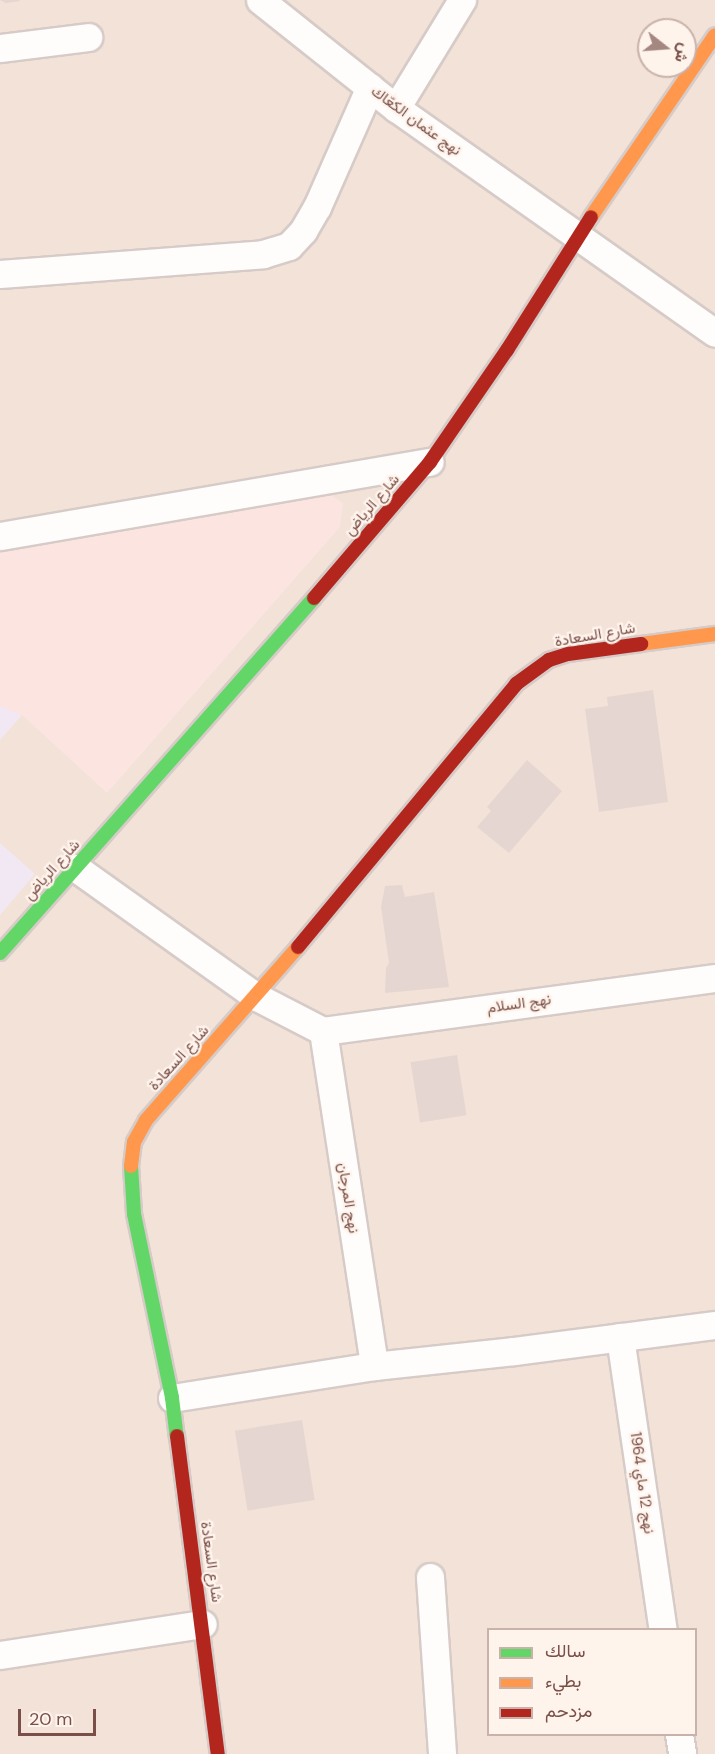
<!DOCTYPE html>
<html>
<head>
<meta charset="utf-8">
<style>
  body { margin:0 }
  #map { position:relative; width:715px; height:1754px; overflow:hidden; background:#f8f0ea; font-family:"DM Sans",Vazirmatn,sans-serif }
  div>[style] { position:absolute }
  [style*='--x'] { left:calc(var(--x)*1px); top:calc(var(--y)*1px); width:calc(var(--w)*1px); rotate:calc(var(--a)*1deg) }
  .residential>* { inset:0; background:#f3e2d8 }
  .commercial>* { inset:0; background:#fce4e0 }
  .education>* { inset:0; background:#f1e8f3 }
  .building>* { inset:0; background:#e5d6d1; transform-origin:0 0 }
  .roads { filter:drop-shadow(2px 0 #d6cbc7) drop-shadow(-2px 0 #d6cbc7) drop-shadow(0 2px #d6cbc7) drop-shadow(0 -2px #d6cbc7) }
  .street>* { height:27px; margin:-13.5px; padding:0 13.5px; transform-origin:13.5px; border-radius:13.5px; background:#fefdfc }
  .fast>* { height:14px; margin:-7px; padding:0 7px; transform-origin:7px; border-radius:7px; background:#63d668 }
  .slow>* { height:14px; margin:-7px; padding:0 7px; transform-origin:7px; border-radius:7px; background:#ff974d }
  .jam>* { height:14px; margin:-7px; padding:0 7px; transform-origin:7px; border-radius:7px; background:#b3261e }
  span { translate:-50% -50%; white-space:nowrap; text-align:center; line-height:1.15; -webkit-text-stroke:4.5px #fff4ec; paint-order:stroke }
  .street-label { font-size:15px; color:#794f48 }
  .legend { position:absolute; left:487px; top:1628px; width:210px; height:108px; box-sizing:border-box; background:#fff4ec; border:2px solid #c9b2aa; margin:0; padding:8px 10px; list-style:none; font-size:18px; color:#794f48 }
  .legend li { display:flex; align-items:center; gap:12px; height:30px }
  .legend b { width:30px; border:2px solid #c9b2aa }
  .north { position:absolute; left:637px; top:18px; width:60px; height:60px; box-sizing:border-box; background:#fff4ec; border:2px solid #c9b2aa; border-radius:50%; rotate:107deg; font-size:16px; font-weight:700; line-height:24px; text-align:center; color:#794f48 }
  .north::after { content:''; display:block; margin:auto; width:21px; height:27px; background:#a58781; clip-path:polygon(50% 0,100% 100%,50% 72%,0 100%) }
  .scale { position:absolute; left:18px; top:1709px; width:78px; height:27px; box-sizing:border-box; border:3px solid #794f48; border-top:0; padding-left:8px; font-size:18px; line-height:21px; white-space:nowrap; color:#794f48; -webkit-text-stroke:4px #fff4ec; paint-order:stroke }
</style>
</head>
<body>
<div id="map">
  <div class="residential">
    <div style="clip-path:polygon(evenodd,0 0,715px 0,715px 1754px,0 1754px,0 0,649px 30px,685px 30px,685px 66px,649px 66px,649px 30px,0 0,488px 1630px,696px 1630px,696px 1734px,488px 1734px,488px 1630px)"></div>
  </div>
  <div class="commercial">
    <div style="clip-path:polygon(324px 491px,343px 503px,340px 527px,107px 793px,22px 715px,0 706px,0 551px)"></div>
  </div>
  <div class="education">
    <div style="clip-path:polygon(0 706px,22px 715px,0 740px)"></div>
    <div style="clip-path:polygon(0 843px,35px 874px,0 915px)"></div>
  </div>
  <div class="building">
    <div style="clip-path:polygon(0 0,19px 0,20px 1px,6px 3px)"></div>
    <div style="clip-path:polygon(653px 690px,668px 802px,599px 812px,585px 709px,608px 706px,607px 697px)"></div>
    <div style="clip-path:polygon(527px 760px,562px 791px,509px 853px,477px 827px,491px 811px,487px 807px)"></div>
    <div style="clip-path:polygon(402px 885px,405px 897px,434px 892px,449px 987px,385px 993px,386px 968px,389px 963px,381px 907px,385px 886px)"></div>
    <div style="left:457px;top:1055px;width:61px;height:47px;rotate:81deg"></div>
    <div style="left:302px;top:1420px;width:81px;height:68px;rotate:81deg"></div>
  </div>
  <div class="roads">
    <div class="street">
      <div style="--x:260;--y:0;--w:174;--a:38.5"></div>
      <div style="--x:396;--y:108;--w:390;--a:35.2"></div>
      <div style="--x:0;--y:48;--w:89;--a:-7.1"></div>
      <div style="--x:396;--y:108;--w:127;--a:-58.6"></div>
      <div style="--x:0;--y:274;--w:264;--a:-4.3"></div>
      <div style="--x:263;--y:254;--w:27;--a:-17"></div>
      <div style="--x:289;--y:246;--w:21;--a:-47"></div>
      <div style="--x:303;--y:231;--w:28;--a:-60"></div>
      <div style="--x:317;--y:207;--w:131;--a:-66.2"></div>
      <div style="--x:0;--y:536;--w:436;--a:-9.8"></div>
      <div style="--x:76;--y:868;--w:222;--a:35.5"></div>
      <div style="--x:257;--y:997;--w:74;--a:27.3"></div>
      <div style="--x:323;--y:1031;--w:396;--a:-7.7"></div>
      <div style="--x:323;--y:1031;--w:339;--a:81.3"></div>
      <div style="--x:620;--y:1337;--w:296;--a:81.7"></div>
      <div style="--x:172;--y:1398;--w:205;--a:-9"></div>
      <div style="--x:374;--y:1366;--w:141;--a:-6.1"></div>
      <div style="--x:514;--y:1351;--w:203;--a:-7.4"></div>
      <div style="--x:430;--y:1577;--w:177;--a:86.1"></div>
      <div style="--x:0;--y:1655;--w:205;--a:-8.7"></div>
      <div style="--x:679;--y:1734;--w:20;--a:81"></div>
    </div>
    <div class="fast">
      <div style="--x:0;--y:953;--w:474;--a:-48.5"></div>
      <div style="--x:131;--y:1166;--w:48;--a:86.4"></div>
      <div style="--x:134;--y:1214;--w:188;--a:78.3"></div>
      <div style="--x:172;--y:1398;--w:38;--a:83"></div>
    </div>
    <div class="slow">
      <div style="--x:591;--y:217;--w:220;--a:-55.7"></div>
      <div style="--x:641;--y:644;--w:75;--a:-7.7"></div>
      <div style="--x:131;--y:1166;--w:24;--a:-83"></div>
      <div style="--x:134;--y:1142;--w:25;--a:-61"></div>
      <div style="--x:146;--y:1120;--w:230;--a:-48.7"></div>
    </div>
    <div class="jam">
      <div style="--x:314;--y:598;--w:179;--a:-49.5"></div>
      <div style="--x:430;--y:462;--w:136;--a:-55.5"></div>
      <div style="--x:507;--y:350;--w:157;--a:-57.7"></div>
      <div style="--x:298;--y:947;--w:342;--a:-50.3"></div>
      <div style="--x:516;--y:684;--w:41;--a:-36"></div>
      <div style="--x:549;--y:660;--w:20;--a:-18"></div>
      <div style="--x:568;--y:654;--w:74;--a:-7.8"></div>
      <div style="--x:177;--y:1436;--w:321;--a:82.7"></div>
    </div>
  </div>
  <div class="street-label">
    <span style="left:416px;top:121px;rotate:36deg">نهج عثمان الكعّاك</span>
    <span style="left:372px;top:505px;rotate:-49deg">شارع الرياض</span>
    <span style="left:595px;top:635px;rotate:-10deg">شارع السعادة</span>
    <span style="left:52px;top:870px;rotate:-48deg">شارع الرياض</span>
    <span style="left:519px;top:1004px;rotate:-8deg">نهج السلام</span>
    <span style="left:179px;top:1058px;rotate:-48deg">شارع السعادة</span>
    <span style="left:348px;top:1198px;rotate:81deg">نهج المرجان</span>
    <span style="left:642px;top:1483px;rotate:82deg">نهج 12 ماي 1964</span>
    <span style="left:211px;top:1562px;rotate:82deg">شارع السعادة</span>
  </div>
  <ul class="legend">
  <li><b style="height:8px;background:#63d668"></b>سالك</li>
  <li><b style="height:8px;background:#ff974d"></b>بطيء</li>
  <li><b style="height:8px;background:#b3261e"></b>مزدحم</li>
  </ul>
  <div class="north">ش</div>
  <div class="scale">20 m</div>
</div>
</body>
</html>
